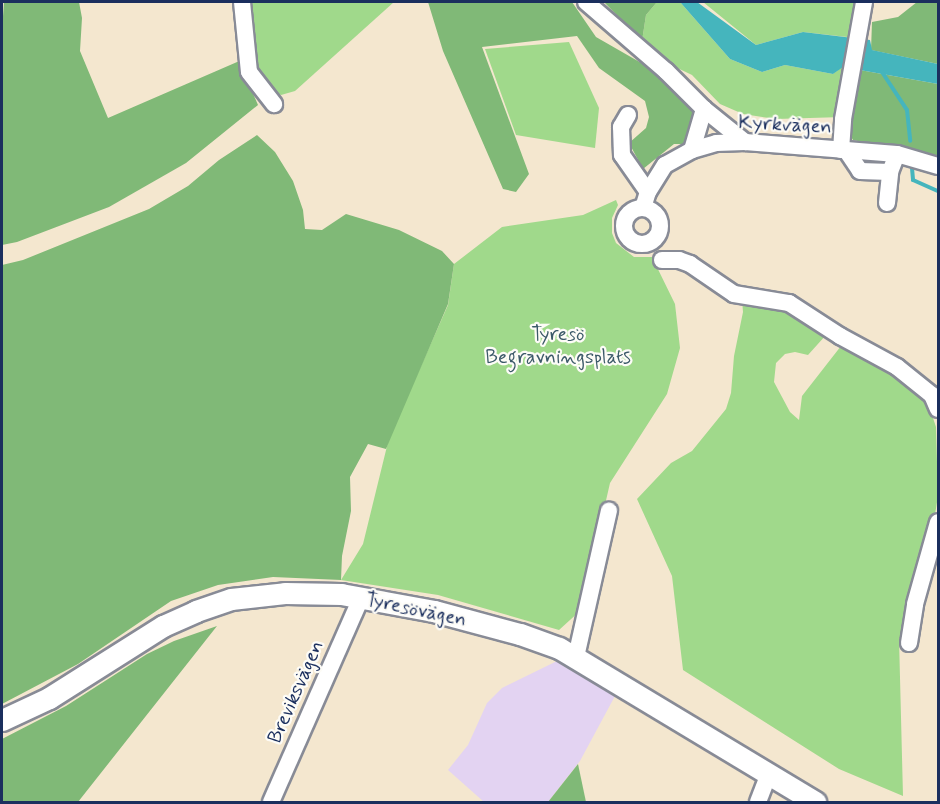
<!DOCTYPE html>
<html>
<head>
<meta charset="utf-8">
<style>
  body { margin:0 }
  #map { position:relative; width:940px; height:804px; overflow:hidden; background:#f4e7cf; font-family:Mynerve,sans-serif }
  div>[style] { position:absolute }
  [style*='--x'] { left:calc(var(--x)*1px); top:calc(var(--y)*1px); width:calc(var(--w)*1px); rotate:calc(var(--a)*1deg) }
  .built>* { inset:0; background:#e3d3f2 }
  .green>* { inset:0; background:#a0d98b }
  .forest>* { inset:0; background:#80b977 }
  .water>* { inset:0; background:#45b5bd }
  .stream>* { height:4px; margin:-2px; padding:0 2px; transform-origin:2px; border-radius:2px; background:#45b5bd }
  .roads { filter:drop-shadow(2px 0 #888b96) drop-shadow(-2px 0 #888b96) drop-shadow(0 2px #888b96) drop-shadow(0 -2px #888b96) }
  .minor>* { height:16px; margin:-8px; padding:0 8px; transform-origin:8px; border-radius:8px; background:#fff }
  .minor>.ring { margin:-8px; padding:0; box-sizing:content-box; background:none; border:16px solid #fff; border-radius:50% }
  .major>* { height:21px; margin:-10.5px; padding:0 10.5px; transform-origin:10.5px; border-radius:10.5px; background:#fff }
  span { translate:-50% -50%; white-space:nowrap; text-align:center; line-height:1.15; -webkit-text-stroke:4.5px #fdfcf7; paint-order:stroke }
  .street-label { font-size:20px; color:#1b2f5e }
  .park-label { font-size:20px; color:#3c5a69 }
  .frame { position:absolute; inset:0; border:3px solid #1b2f5e; pointer-events:none }
</style>
</head>
<body>
<div id="map">
  <div class="built">
    <div style="clip-path:polygon(557px 661px,615px 696px,580px 761px,548px 802px,484px 802px,448px 770px,468px 745px,487px 703px,502px 688px)"></div>
  </div>
  <div class="green">
    <div style="clip-path:polygon(247px 2px,394px 2px,295px 91px,281px 95px,269px 89px,254px 68px)"></div>
    <div style="clip-path:polygon(657px 2px,680px 2px,730px 59px,762px 72px,785px 65px,833px 74px,843px 66px,854px 69px,843px 117px,776px 119px,743px 114px,720px 104px,692px 75px,667px 63px,642px 41px,646px 15px)"></div>
    <div style="clip-path:polygon(703px 2px,862px 2px,856px 38px,803px 32px,756px 45px)"></div>
    <div style="clip-path:polygon(569px 42px,599px 108px,595px 148px,516px 135px,485px 49px)"></div>
    <div style="clip-path:polygon(616px 200px,618px 205px,612px 218px,612px 233px,616px 243px,634px 257px,652px 257px,675px 304px,680px 348px,667px 394px,610px 483px,581px 610px,559px 630px,438px 595px,341px 580px,363px 544px,389px 438px,448px 305px,454px 264px,502px 227px,583px 215px)"></div>
    <div style="clip-path:polygon(742px 300px,785px 307px,826px 335px,808px 355px,795px 352px,785px 354px,776px 363px,774px 382px,790px 412px,799px 420px,802px 396px,841px 346px,895px 371px,917px 389px,929px 406px,936px 427px,938px 496px,932px 533px,906px 638px,899px 638px,903px 796px,839px 769px,683px 670px,672px 576px,637px 499px,671px 463px,692px 451px,726px 409px,731px 393px,734px 356px,743px 312px)"></div>
  </div>
  <div class="forest">
    <div style="clip-path:polygon(4px 2px,79px 2px,82px 18px,80px 51px,108px 118px,244px 59px,245px 75px,258px 105px,186px 163px,109px 207px,17px 242px,2px 245px,2px 30px)"></div>
    <div style="clip-path:polygon(428px 2px,572px 2px,596px 37px,657px 72px,682px 95px,695px 113px,688px 144px,674px 144px,643px 169px,629px 143px,646px 128px,649px 117px,645px 101px,599px 68px,577px 36px,482px 47px,529px 174px,516px 192px,503px 189px,443px 51px)"></div>
    <div style="clip-path:polygon(604px 2px,657px 2px,646px 15px,642px 41px)"></div>
    <div style="clip-path:polygon(917px 2px,938px 2px,938px 64px,871px 50px,872px 22px,898px 17px)"></div>
    <div style="clip-path:polygon(860px 70px,938px 84px,938px 158px,853px 140px,848px 132px)"></div>
    <div style="clip-path:polygon(257px 135px,275px 152px,293px 181px,303px 210px,305px 229px,322px 230px,346px 214px,399px 230px,442px 251px,454px 264px,448px 304px,386px 449px,368px 444px,350px 477px,351px 511px,342px 556px,341px 580px,273px 577px,218px 585px,171px 601px,78px 664px,2px 704px,2px 265px,23px 260px,149px 209px,188px 186px,219px 160px)"></div>
    <div style="clip-path:polygon(217px 626px,78px 802px,2px 802px,2px 739px,66px 706px,147px 654px,174px 641px)"></div>
    <div style="clip-path:polygon(578px 764px,586px 802px,548px 802px)"></div>
  </div>
  <div class="water">
    <div style="clip-path:polygon(680px 2px,697px 2px,756px 45px,803px 32px,870px 40px,872px 50px,938px 64px,938px 84px,843px 67px,833px 74px,785px 65px,762px 72px,730px 59px)"></div>
  </div>
  <div class="stream">
    <div style="--x:882;--y:72;--w:45;--a:56.7"></div>
    <div style="--x:907;--y:110;--w:31;--a:84"></div>
    <div style="--x:912;--y:168;--w:12;--a:85"></div>
    <div style="--x:913;--y:180;--w:27;--a:24"></div>
  </div>
  <div class="roads">
    <div class="minor">
      <div style="--x:242;--y:2;--w:70;--a:84.3"></div>
      <div style="--x:249;--y:72;--w:41;--a:52"></div>
      <div style="--x:586;--y:2;--w:106;--a:40.8"></div>
      <div style="--x:666;--y:71;--w:54;--a:45"></div>
      <div style="--x:704;--y:109;--w:53;--a:38.8"></div>
      <div style="--x:628;--y:115;--w:14;--a:120"></div>
      <div style="--x:621;--y:127;--w:28;--a:88"></div>
      <div style="--x:622;--y:155;--w:45;--a:54.9"></div>
      <div style="--x:692;--y:150;--w:43;--a:-73.7"></div>
      <div style="--x:841;--y:150;--w:31;--a:-86"></div>
      <div style="--x:843;--y:119;--w:119;--a:-79.8"></div>
      <div style="--x:846;--y:150;--w:25;--a:56"></div>
      <div style="--x:860;--y:171;--w:30;--a:2"></div>
      <div style="--x:890;--y:172;--w:19;--a:-69"></div>
      <div style="--x:887;--y:203;--w:31;--a:-84"></div>
      <div style="--x:643;--y:208;--w:17;--a:-73"></div>
      <div style="--x:648;--y:192;--w:32;--a:-58"></div>
      <div style="--x:665;--y:165;--w:31;--a:-29"></div>
      <div style="--x:692;--y:150;--w:25;--a:-16"></div>
      <div style="--x:716;--y:143;--w:29;--a:-2"></div>
      <div style="--x:745;--y:142;--w:152;--a:4.5"></div>
      <div style="--x:897;--y:154;--w:43;--a:16.3"></div>
      <div class="ring" style="left:624px;top:208px;width:20px;height:20px"></div>
      <div style="--x:662;--y:260;--w:17;--a:0"></div>
      <div style="--x:679;--y:260;--w:12;--a:20"></div>
      <div style="--x:690;--y:264;--w:53;--a:34.3"></div>
      <div style="--x:734;--y:294;--w:56;--a:9.3"></div>
      <div style="--x:789;--y:303;--w:61;--a:32.9"></div>
      <div style="--x:840;--y:336;--w:65;--a:28.5"></div>
      <div style="--x:897;--y:367;--w:45;--a:38.7"></div>
      <div style="--x:932;--y:395;--w:15;--a:67"></div>
      <div style="--x:909;--y:643;--w:39;--a:-81"></div>
      <div style="--x:915;--y:604;--w:85;--a:-74.3"></div>
      <div style="--x:576;--y:657;--w:150;--a:-77.3"></div>
      <div style="--x:271;--y:802;--w:223;--a:-66.2"></div>
      <div style="--x:758;--y:802;--w:30;--a:-69"></div>
    </div>
    <div class="major">
      <div style="--x:2;--y:720;--w:52;--a:-25.1"></div>
      <div style="--x:49;--y:698;--w:135;--a:-32.3"></div>
      <div style="--x:163;--y:626;--w:36;--a:-24"></div>
      <div style="--x:196;--y:611;--w:37;--a:-19"></div>
      <div style="--x:231;--y:599;--w:54;--a:-6.3"></div>
      <div style="--x:285;--y:593;--w:56;--a:1"></div>
      <div style="--x:341;--y:594;--w:95;--a:10.4"></div>
      <div style="--x:434;--y:611;--w:89;--a:15"></div>
      <div style="--x:520;--y:634;--w:41;--a:19.7"></div>
      <div style="--x:559;--y:648;--w:299;--a:31"></div>
    </div>
  </div>
  <div class="street-label">
    <span style="left:785px;top:125px;rotate:3deg">Kyrkvägen</span>
    <span style="left:416px;top:610px;rotate:12deg">Tyresövägen</span>
    <span style="left:296px;top:692px;rotate:-66deg">Breviksvägen</span>
  </div>
  <div class="park-label">
    <span style="left:558px;top:346px">Tyresö<br>Begravningsplats</span>
  </div>
  <div class="frame"></div>
</div>
</body>
</html>
